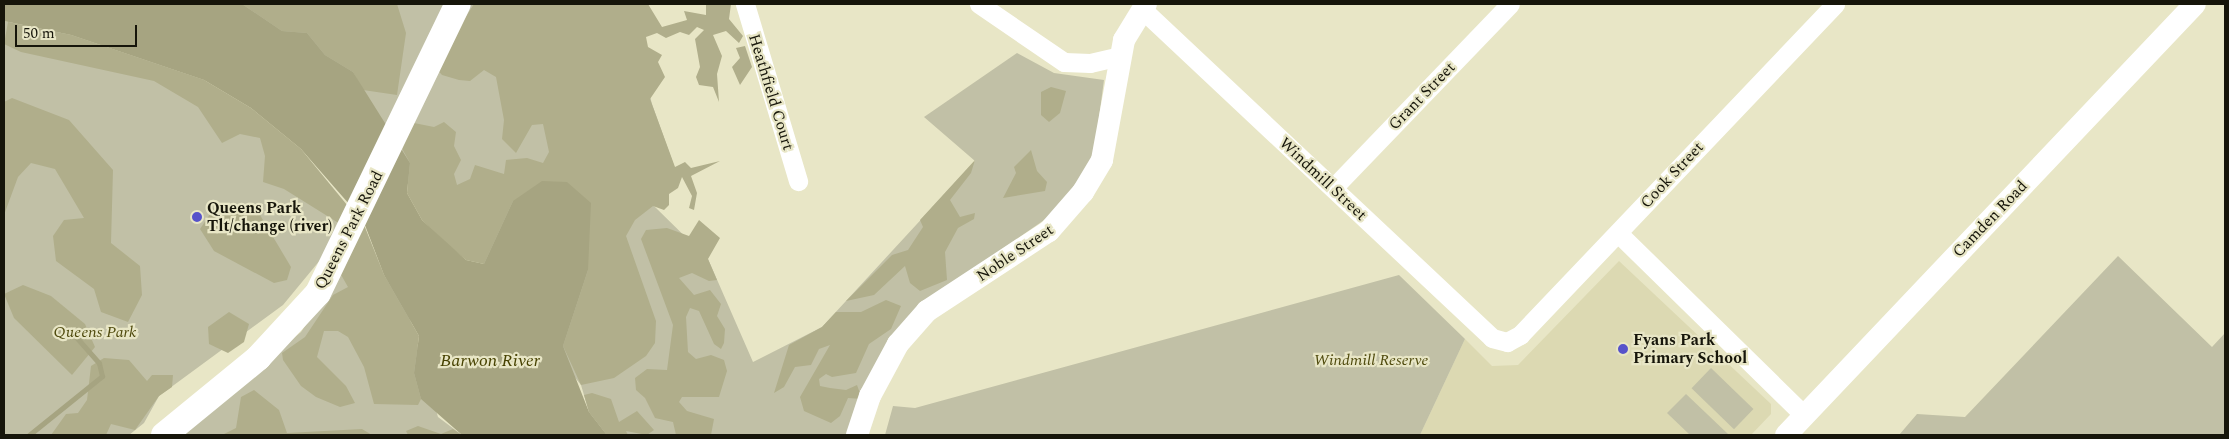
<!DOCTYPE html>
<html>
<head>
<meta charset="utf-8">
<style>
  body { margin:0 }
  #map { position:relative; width:2229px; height:439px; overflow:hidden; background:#e8e6c6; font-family:Spectral,serif }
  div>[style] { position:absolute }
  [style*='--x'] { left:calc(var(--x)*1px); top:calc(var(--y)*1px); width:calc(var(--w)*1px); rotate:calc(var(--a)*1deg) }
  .built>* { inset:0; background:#dcd9b2 }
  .green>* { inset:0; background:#c1c0a6; transform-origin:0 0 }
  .forest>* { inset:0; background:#b0ae8b }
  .water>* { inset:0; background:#a6a481 }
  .stream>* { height:5px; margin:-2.5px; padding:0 2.5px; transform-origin:2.5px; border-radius:2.5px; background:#a6a481 }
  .minor>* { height:19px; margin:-9.5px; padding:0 9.5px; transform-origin:9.5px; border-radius:9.5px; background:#fff }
  .tertiary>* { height:22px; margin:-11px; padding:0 11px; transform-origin:11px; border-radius:11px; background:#fff }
  .secondary>* { height:26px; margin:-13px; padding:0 13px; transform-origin:13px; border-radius:13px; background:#fff }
  .dots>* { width:14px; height:14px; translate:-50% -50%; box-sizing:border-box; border:2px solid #e8e6c6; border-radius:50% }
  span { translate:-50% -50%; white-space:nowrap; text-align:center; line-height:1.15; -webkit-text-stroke:4.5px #e8e6c6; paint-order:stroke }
  .street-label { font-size:16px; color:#16150a }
  .poi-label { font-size:16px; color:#16150a; font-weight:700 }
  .left { translate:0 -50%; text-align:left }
  .park-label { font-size:16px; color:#4f4a0d; font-style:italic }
  .water-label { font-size:18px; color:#474201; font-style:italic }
  .frame { position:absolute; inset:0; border:5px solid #16150a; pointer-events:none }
  .scale { position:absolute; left:15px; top:25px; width:122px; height:22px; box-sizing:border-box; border:2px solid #16150a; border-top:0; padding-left:6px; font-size:15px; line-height:18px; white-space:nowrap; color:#16150a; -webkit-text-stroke:4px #e8e6c6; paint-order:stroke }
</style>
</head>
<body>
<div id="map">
  <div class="built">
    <div style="clip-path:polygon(1619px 261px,1771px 404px,1771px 414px,1751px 435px,1420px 435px,1465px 339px,1492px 366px,1518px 365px)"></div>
  </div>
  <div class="green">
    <div style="clip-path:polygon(242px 4px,626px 4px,652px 104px,677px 174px,654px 206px,708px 259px,753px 362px,822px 327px,975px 161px,924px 117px,1017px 53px,1054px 73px,1104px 80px,1094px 155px,1063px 207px,921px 305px,851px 435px,607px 435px,589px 412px,581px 385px,484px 264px)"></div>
    <div style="clip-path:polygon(4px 21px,71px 35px,204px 80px,352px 211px,321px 259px,283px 305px,159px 396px,144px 423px,129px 435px,4px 435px)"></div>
    <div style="clip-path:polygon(362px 220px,384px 275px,408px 313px,438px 417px,462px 435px,175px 435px,301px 332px,340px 273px)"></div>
    <div style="clip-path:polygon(2118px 256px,2212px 347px,2225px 333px,2225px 435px,1899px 435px,1917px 414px,1965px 417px)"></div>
    <div style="clip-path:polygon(1399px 275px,1465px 339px,1420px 435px,885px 435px,893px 406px,915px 408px)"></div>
    <div style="left:1711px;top:368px;width:59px;height:28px;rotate:44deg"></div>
    <div style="clip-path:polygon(1686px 394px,1728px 434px,1727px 435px,1690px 435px,1667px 413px)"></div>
  </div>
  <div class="forest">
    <div style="clip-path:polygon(242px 4px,397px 4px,406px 33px,397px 95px,363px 90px,353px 72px,325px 55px,307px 33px,282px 31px)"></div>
    <div style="clip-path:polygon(474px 4px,648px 4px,662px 27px,687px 20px,684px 11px,706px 15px,706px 4px,731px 4px,729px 19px,743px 36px,739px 43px,726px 31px,713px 35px,722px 56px,717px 74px,719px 102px,713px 87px,699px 85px,696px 77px,700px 67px,695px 39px,704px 30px,697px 27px,689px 35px,680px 32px,666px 38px,657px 33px,646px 37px,648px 47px,662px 55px,658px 62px,665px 77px,650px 99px,675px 167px,685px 162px,691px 168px,720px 161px,691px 176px,697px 193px,694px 210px,689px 208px,692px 196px,682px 177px,678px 188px,669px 194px,669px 205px,664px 210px,653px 206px,635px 220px,626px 236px,656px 321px,655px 343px,646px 356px,614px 378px,581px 385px,563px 346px,588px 270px,513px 201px,484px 264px,466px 260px,448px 245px,422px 220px,407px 193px,410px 163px,399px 143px,409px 122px,434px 127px,444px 122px,456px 132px,454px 146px,461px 160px,454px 174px,457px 185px,470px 179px,475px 165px,504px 174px,506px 160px,527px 158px,543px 163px,549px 152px,543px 124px,532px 125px,516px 153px,502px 139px,504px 120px,496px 77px,484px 70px,470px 81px,459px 80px,442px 75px,434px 66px)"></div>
    <div style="clip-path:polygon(8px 22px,71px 35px,204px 80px,251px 108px,301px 149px,352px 211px,345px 227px,284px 189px,263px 182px,265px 156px,260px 138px,240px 134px,222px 143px,198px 107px,154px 81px,21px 52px,4px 44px)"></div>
    <div style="clip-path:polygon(745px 46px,752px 67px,740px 85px,732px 67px,740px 58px,736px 48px)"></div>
    <div style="clip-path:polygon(1051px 87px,1066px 91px,1060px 113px,1049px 122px,1041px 115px,1041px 92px)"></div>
    <div style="clip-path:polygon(12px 98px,69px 120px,113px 170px,111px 243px,140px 266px,142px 295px,128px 322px,101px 312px,94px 289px,56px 261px,53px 236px,64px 220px,84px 218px,55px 169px,31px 163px,18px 177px,4px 215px,4px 102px)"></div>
    <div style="clip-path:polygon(1031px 150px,1037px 171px,1047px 182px,1045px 191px,1003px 198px,1016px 173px,1014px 167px)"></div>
    <div style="clip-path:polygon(975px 160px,971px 173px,950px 200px,960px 217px,975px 213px,974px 219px,958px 228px,945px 252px,947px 280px,920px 291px,910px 283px,905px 266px,874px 295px,846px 301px,892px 255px,908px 250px,923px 227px,920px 220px)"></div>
    <div style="clip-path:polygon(214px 208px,260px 215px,291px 267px,287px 280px,274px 283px,214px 251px,200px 229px)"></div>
    <div style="clip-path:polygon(362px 220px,384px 275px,419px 336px,414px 373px,421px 399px,418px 405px,374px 404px,364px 367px,348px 337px,338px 331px,324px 331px,317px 357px,346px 386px,355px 403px,340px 407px,316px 397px,301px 386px,283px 360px,282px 353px,305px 337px,333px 295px,348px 287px,340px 273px)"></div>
    <div style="clip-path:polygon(699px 220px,720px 238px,708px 259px,717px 280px,709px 281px,692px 273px,679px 278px,694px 295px,710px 290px,721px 304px,717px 316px,725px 329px,724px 343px,721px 349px,714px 344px,699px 311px,690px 308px,686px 317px,688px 352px,696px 359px,711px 355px,724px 360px,727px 371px,719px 397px,682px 397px,679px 402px,687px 411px,714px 419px,711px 435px,676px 435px,673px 422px,655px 418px,645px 398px,636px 390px,635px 378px,647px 369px,667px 370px,673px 325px,641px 239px,646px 230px,667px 228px,689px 236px)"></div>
    <div style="clip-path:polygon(23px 285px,51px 296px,85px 324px,95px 347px,72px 375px,14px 318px,4px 294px)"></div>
    <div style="clip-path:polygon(886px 300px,901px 306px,891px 329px,869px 344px,856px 373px,832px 377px,826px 374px,819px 379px,820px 386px,830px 388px,846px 390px,857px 385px,862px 399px,848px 398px,840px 416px,831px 423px,804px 411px,800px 397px,830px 345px,819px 349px,811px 365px,795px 367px,784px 387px,774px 393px,789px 345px,822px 327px,836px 312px,861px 312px)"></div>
    <div style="clip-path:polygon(229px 312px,249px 324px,244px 342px,228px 353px,209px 344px,208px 327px)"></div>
    <div style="clip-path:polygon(104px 358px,129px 360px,147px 381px,152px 375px,173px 375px,172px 387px,159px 396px,135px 430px,111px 424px,106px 435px,51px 435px,66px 414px,78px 413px,87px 400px,91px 366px)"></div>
    <div style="clip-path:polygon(254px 390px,279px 410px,287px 433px,362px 429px,372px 435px,222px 435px,236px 428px,241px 397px)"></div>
    <div style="clip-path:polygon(592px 393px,611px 399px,619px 422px,637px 411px,654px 430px,647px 435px,626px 431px,628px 435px,607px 435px,589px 412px,584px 395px)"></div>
    <div style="clip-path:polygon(418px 426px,441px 434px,453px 429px,462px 435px,408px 435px,406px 431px)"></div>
  </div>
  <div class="water">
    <div style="clip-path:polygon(4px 4px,242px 4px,282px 31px,307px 33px,325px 55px,353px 72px,410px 163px,407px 193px,422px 220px,466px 260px,484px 264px,513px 201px,542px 181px,567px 182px,591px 203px,588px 270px,563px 346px,589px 412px,607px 435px,462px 435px,421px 399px,414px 373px,419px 336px,384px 275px,363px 220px,301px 149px,251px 108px,204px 80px,71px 35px,4px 21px)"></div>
  </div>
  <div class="stream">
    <div style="--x:29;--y:435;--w:94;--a:-38.9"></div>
    <div style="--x:102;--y:376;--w:13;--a:-103"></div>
    <div style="--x:99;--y:363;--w:45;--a:-131.4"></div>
  </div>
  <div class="minor">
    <div style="--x:745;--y:4;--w:185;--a:73.3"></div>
    <div style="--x:979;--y:4;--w:103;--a:34.3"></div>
    <div style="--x:1064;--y:62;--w:26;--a:2"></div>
    <div style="--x:1090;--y:63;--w:31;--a:-13"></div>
    <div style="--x:1142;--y:9;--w:480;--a:43.2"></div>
    <div style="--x:1492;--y:338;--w:16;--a:15"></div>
    <div style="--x:1507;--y:342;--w:15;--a:-28"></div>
    <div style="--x:1520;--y:335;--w:457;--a:-46.4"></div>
    <div style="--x:1333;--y:188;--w:255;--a:-46.1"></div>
    <div style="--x:1618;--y:233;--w:259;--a:44.4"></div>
  </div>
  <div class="tertiary">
    <div style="--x:857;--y:435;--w:41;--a:-71.6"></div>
    <div style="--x:870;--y:396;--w:59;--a:-61.7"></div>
    <div style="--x:898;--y:344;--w:44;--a:-48.7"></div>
    <div style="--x:927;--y:311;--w:146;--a:-33.3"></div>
    <div style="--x:1049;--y:231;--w:52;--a:-48.9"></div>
    <div style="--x:1083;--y:192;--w:37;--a:-59"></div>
    <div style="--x:1102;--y:160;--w:122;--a:-79.6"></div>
    <div style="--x:1124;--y:40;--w:42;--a:-58.6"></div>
    <div style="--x:1786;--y:435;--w:594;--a:-46.5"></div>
  </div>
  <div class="secondary">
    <div style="--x:164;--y:435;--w:122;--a:-39.3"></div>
    <div style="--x:258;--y:358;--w:88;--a:-47.3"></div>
    <div style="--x:318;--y:293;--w:321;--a:-64.2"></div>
  </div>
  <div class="dots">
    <div style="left:197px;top:217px;background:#5652ca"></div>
    <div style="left:1623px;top:349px;background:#5652ca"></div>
  </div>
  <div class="street-label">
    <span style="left:771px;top:92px;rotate:73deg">Heathfield Court</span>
    <span style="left:1422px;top:96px;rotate:-46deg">Grant Street</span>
    <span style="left:1672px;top:175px;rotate:-47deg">Cook Street</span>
    <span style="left:1323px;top:179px;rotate:43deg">Windmill Street</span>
    <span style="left:1990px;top:219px;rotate:-46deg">Camden Road</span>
    <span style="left:349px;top:230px;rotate:-63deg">Queens Park Road</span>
    <span style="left:1015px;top:253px;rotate:-34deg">Noble Street</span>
  </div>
  <div class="poi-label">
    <span class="left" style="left:207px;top:217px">Queens Park<br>Tlt/change (river)</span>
    <span class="left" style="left:1633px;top:349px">Fyans Park<br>Primary School</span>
  </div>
  <div class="park-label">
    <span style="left:95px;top:332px">Queens Park</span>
    <span style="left:1371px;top:360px">Windmill Reserve</span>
  </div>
  <div class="water-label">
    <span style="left:490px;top:361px">Barwon River</span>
  </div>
  <div class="frame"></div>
  <div class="scale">50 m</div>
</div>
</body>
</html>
